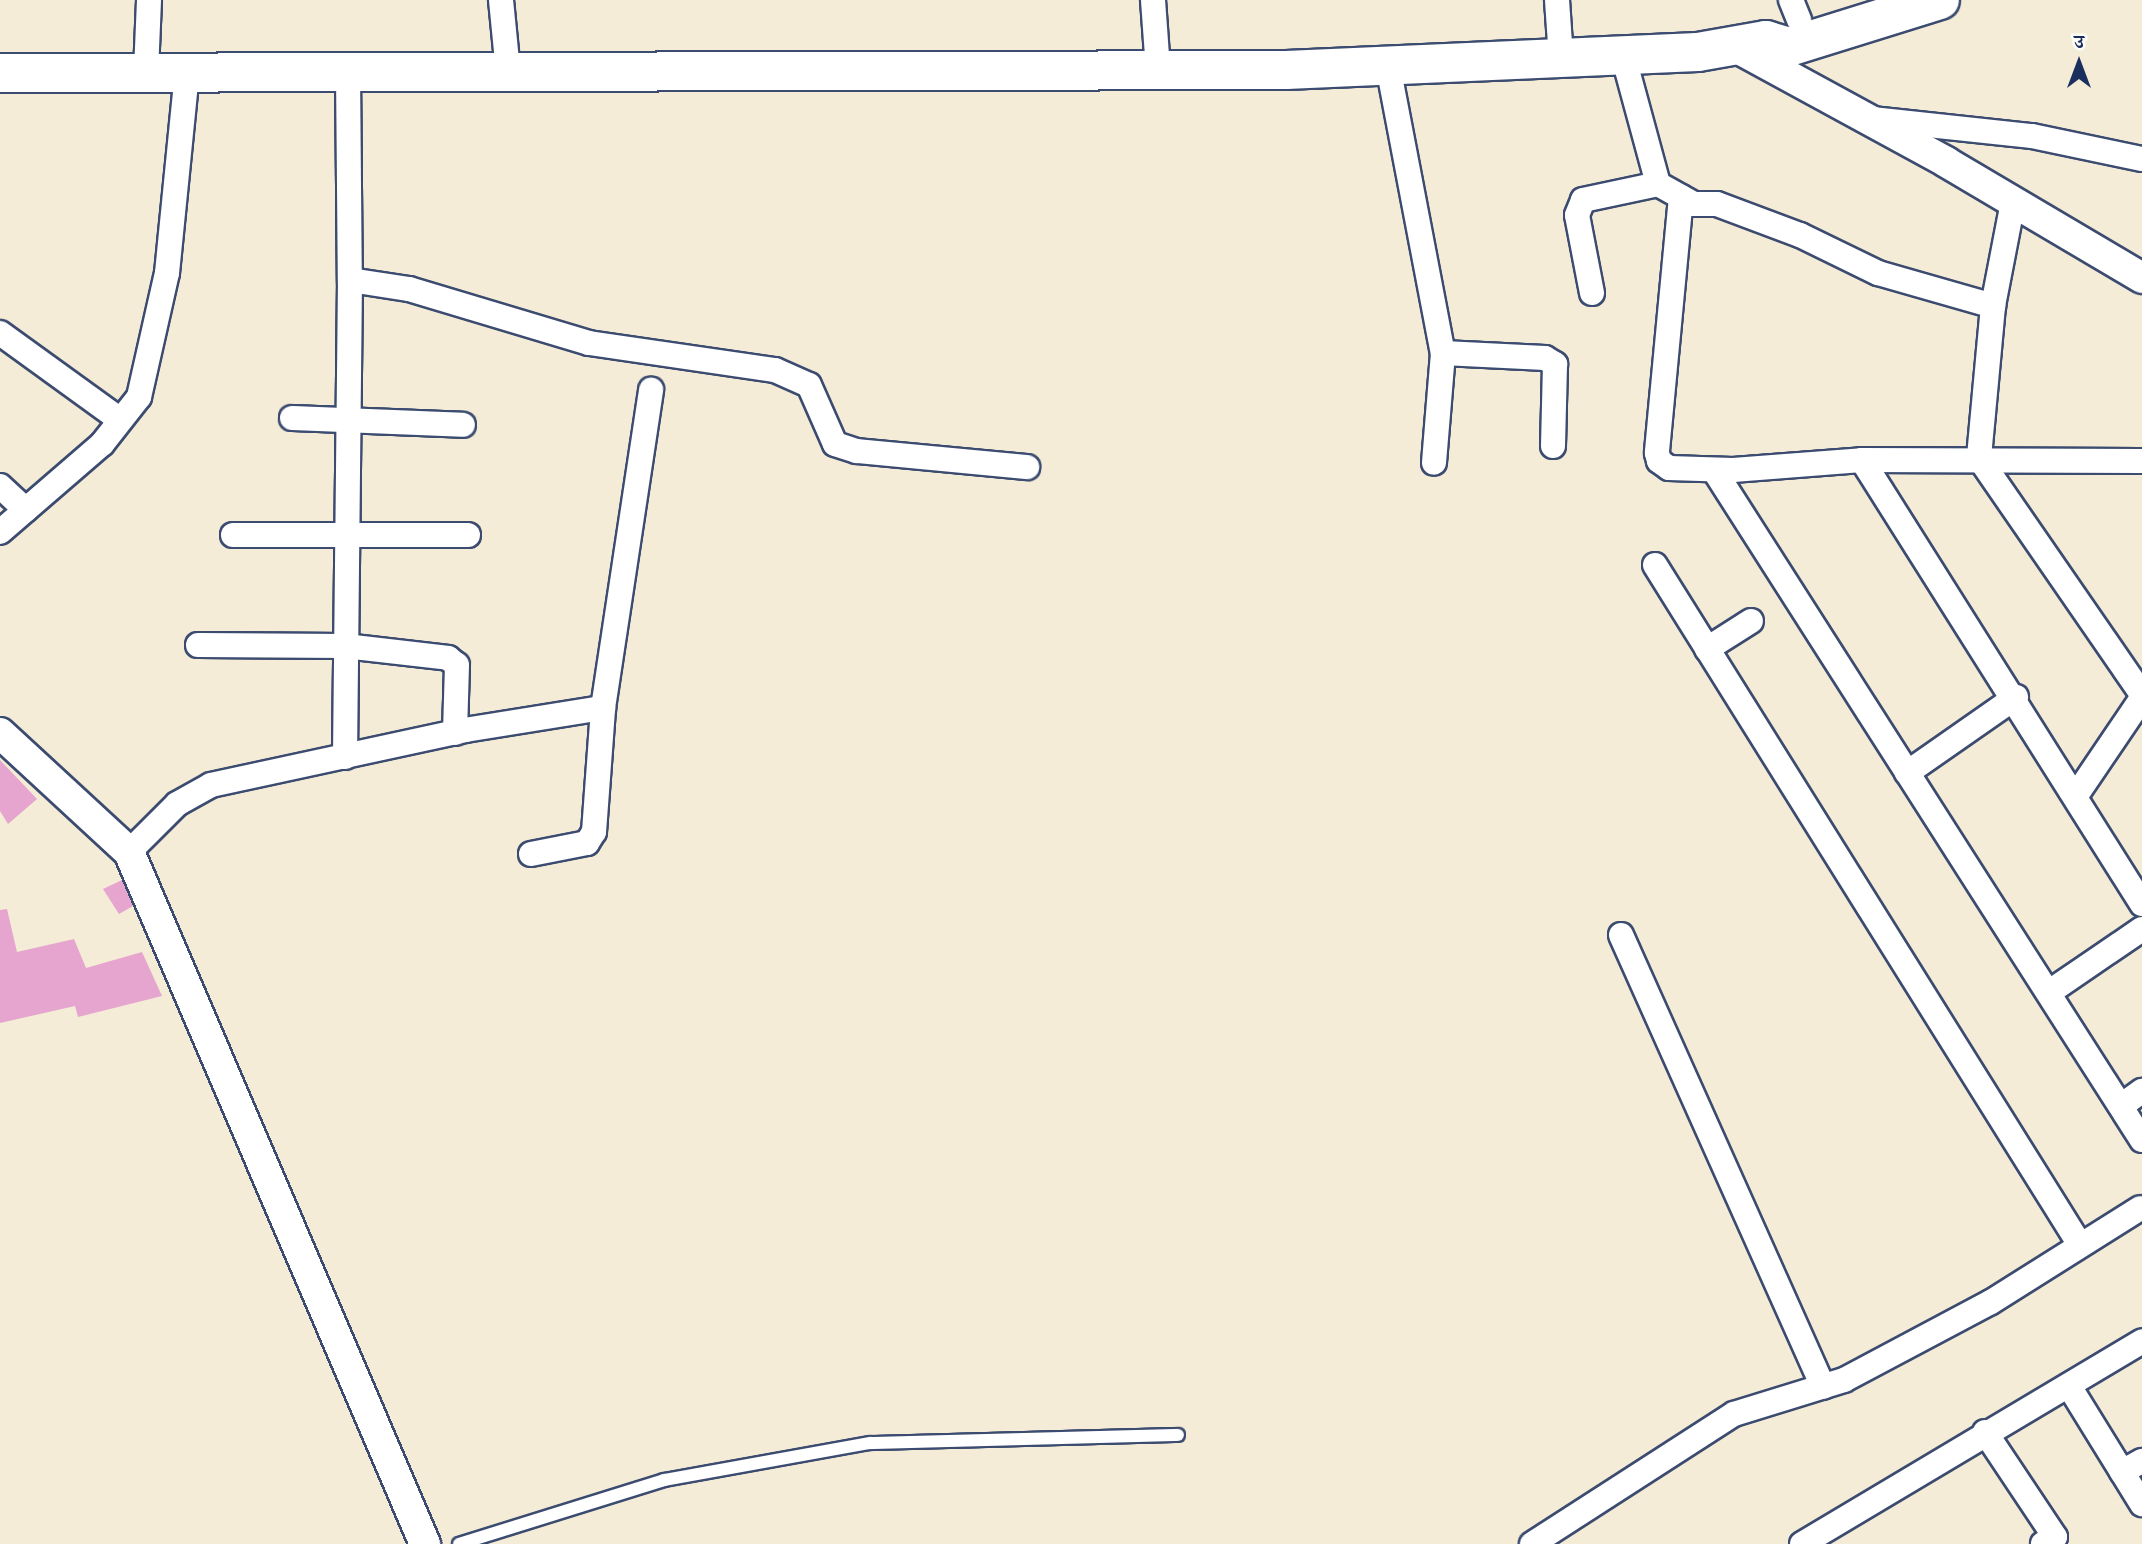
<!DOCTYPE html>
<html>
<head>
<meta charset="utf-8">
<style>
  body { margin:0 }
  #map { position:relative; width:2142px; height:1544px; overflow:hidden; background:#f4ecd6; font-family:"IM FELL Double Pica","Noto Serif Devanagari",serif }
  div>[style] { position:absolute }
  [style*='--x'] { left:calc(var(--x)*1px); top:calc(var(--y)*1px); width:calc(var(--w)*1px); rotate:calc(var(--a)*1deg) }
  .building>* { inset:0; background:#e5a5ce }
  .roads { filter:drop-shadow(2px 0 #3c4b70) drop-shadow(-2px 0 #3c4b70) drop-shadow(0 2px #3c4b70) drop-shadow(0 -2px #3c4b70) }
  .service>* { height:12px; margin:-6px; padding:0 6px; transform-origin:6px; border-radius:6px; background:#fff }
  .minor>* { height:24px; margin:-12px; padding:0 12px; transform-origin:12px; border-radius:12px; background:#fff }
  .tertiary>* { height:30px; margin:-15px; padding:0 15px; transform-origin:15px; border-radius:15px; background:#fff }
  .primary>* { height:38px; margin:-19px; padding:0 19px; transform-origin:19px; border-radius:19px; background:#fff }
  span { translate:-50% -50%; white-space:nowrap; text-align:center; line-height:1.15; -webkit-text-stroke:5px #fdfcf7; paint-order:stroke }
  .north { position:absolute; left:2044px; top:28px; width:70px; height:70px; -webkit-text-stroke:5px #fdfcf7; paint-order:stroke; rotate:0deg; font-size:19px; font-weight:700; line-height:28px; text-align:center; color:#1b2f5e }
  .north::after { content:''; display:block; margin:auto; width:24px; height:32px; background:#1b2f5e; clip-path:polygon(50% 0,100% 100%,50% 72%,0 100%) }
</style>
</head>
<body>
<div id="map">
  <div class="building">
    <div style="clip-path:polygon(0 760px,37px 799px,8px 824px,0 811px)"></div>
    <div style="clip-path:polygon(122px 880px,133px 906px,119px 914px,103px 889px)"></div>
    <div style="clip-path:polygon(7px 909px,17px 952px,74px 939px,86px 968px,142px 952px,162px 996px,78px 1017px,75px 1006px,0 1023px,0 910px)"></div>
  </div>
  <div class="roads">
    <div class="service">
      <div style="--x:459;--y:1544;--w:215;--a:-17.3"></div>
      <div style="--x:664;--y:1480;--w:209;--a:-10.2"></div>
      <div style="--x:870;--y:1443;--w:308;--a:-1.5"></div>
    </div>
    <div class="minor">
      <div style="--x:501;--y:0;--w:71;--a:84.4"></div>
      <div style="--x:1153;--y:0;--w:70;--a:85.9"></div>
      <div style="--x:1557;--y:0;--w:58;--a:86.1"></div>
      <div style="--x:1791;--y:0;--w:22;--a:68"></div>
      <div style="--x:1623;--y:55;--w:134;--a:74.8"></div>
      <div style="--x:1658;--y:184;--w:41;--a:29.1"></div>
      <div style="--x:1694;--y:204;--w:23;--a:0"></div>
      <div style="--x:1717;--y:204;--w:89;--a:20.5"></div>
      <div style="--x:1800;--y:235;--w:87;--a:26"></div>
      <div style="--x:1878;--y:273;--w:120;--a:16"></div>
      <div style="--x:1388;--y:66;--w:292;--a:79.2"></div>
      <div style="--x:1443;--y:353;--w:110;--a:94.7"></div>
      <div style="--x:348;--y:71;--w:209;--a:89.5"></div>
      <div style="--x:146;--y:72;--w:72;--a:-87.6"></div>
      <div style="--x:1872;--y:119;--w:161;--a:6.1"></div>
      <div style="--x:2032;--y:136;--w:112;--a:11.8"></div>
      <div style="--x:1681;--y:197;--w:257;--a:95.4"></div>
      <div style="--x:1657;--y:453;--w:8;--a:76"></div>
      <div style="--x:1659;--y:461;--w:12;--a:35"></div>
      <div style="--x:1669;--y:468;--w:64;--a:1.8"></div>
      <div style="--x:1733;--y:470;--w:129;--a:-4.4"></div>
      <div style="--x:1862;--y:460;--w:280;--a:0.2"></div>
      <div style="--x:2013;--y:202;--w:106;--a:100.9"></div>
      <div style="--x:1993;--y:306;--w:153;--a:95.3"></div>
      <div style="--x:1979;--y:458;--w:287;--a:55.4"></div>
      <div style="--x:1592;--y:293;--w:79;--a:-100.9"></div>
      <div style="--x:1577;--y:215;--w:16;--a:-68"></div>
      <div style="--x:1583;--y:200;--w:77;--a:-12"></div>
      <div style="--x:0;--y:333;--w:148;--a:35.9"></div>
      <div style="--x:1443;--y:353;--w:102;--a:2.8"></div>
      <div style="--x:1545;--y:358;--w:12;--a:31"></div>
      <div style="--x:1555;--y:364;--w:82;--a:91.4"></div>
      <div style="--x:292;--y:418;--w:171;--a:2.3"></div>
      <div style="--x:1862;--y:460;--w:525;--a:57.76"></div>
      <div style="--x:1714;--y:470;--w:795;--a:57.43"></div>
      <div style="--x:0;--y:486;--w:35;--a:43"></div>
      <div style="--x:0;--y:532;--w:135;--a:-40.8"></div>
      <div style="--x:102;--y:444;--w:60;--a:-51.8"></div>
      <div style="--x:139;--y:397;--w:127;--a:-77.3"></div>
      <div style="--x:167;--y:273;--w:202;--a:-84.3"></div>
      <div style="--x:233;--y:535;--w:235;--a:0"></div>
      <div style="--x:1655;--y:565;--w:802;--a:57.99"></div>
      <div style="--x:198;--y:645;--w:147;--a:0.4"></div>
      <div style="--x:345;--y:646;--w:104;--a:6.6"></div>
      <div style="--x:448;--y:658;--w:11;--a:38"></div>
      <div style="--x:457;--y:665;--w:68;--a:91.7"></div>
      <div style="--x:1707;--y:649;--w:52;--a:-32.5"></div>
      <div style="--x:345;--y:757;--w:477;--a:-89.4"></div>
      <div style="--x:350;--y:280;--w:60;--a:8.7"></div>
      <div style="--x:409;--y:289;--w:188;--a:16.7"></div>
      <div style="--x:589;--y:343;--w:188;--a:8.3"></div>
      <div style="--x:775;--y:370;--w:37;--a:24"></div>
      <div style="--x:809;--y:385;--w:64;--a:66.2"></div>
      <div style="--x:835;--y:444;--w:23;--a:18"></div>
      <div style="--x:857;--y:451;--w:171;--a:5.4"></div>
      <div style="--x:1907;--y:773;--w:133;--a:-34.9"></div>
      <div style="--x:2077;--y:794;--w:116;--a:-55.9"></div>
      <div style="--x:129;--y:852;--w:68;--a:-45"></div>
      <div style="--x:177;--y:804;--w:39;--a:-29"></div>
      <div style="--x:211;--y:785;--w:260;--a:-12.2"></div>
      <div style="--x:465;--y:730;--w:140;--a:-9.1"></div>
      <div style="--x:603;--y:708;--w:322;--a:-81.4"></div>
      <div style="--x:531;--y:854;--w:57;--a:-11.1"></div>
      <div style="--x:587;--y:843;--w:13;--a:-58"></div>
      <div style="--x:594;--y:832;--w:124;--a:-85.8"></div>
      <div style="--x:1621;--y:935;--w:495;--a:65.9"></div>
      <div style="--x:2051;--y:991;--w:110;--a:-34.3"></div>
      <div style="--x:2121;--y:1106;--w:26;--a:-36"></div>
      <div style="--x:2069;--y:1386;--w:139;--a:58.3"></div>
      <div style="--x:1985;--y:1432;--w:126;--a:56.3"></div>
      <div style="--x:2055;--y:1537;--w:14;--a:150"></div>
      <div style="--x:2122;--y:1472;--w:23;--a:-29"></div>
      <div style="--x:1532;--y:1544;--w:240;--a:-32.8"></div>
      <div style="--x:1734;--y:1414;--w:115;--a:-17.2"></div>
      <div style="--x:1844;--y:1380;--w:166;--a:-28"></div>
      <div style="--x:1991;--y:1302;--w:176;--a:-32.2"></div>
      <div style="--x:1802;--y:1544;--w:396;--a:-30.8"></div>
    </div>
    <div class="tertiary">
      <div style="--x:1730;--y:44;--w:246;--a:28.6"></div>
      <div style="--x:1946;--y:162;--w:228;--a:30.6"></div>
      <div style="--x:0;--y:733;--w:176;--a:42.7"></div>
      <div style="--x:129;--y:852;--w:753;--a:66.84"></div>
    </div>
    <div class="primary">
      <div style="--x:0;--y:73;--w:1286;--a:-0.13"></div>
      <div style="--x:1286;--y:70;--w:412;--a:-2.5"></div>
      <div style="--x:1698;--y:52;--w:69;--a:-10"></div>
      <div style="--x:1766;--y:40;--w:24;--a:17"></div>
      <div style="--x:1789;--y:47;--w:158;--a:-17.3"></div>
    </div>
  </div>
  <div class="north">उ</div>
</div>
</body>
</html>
